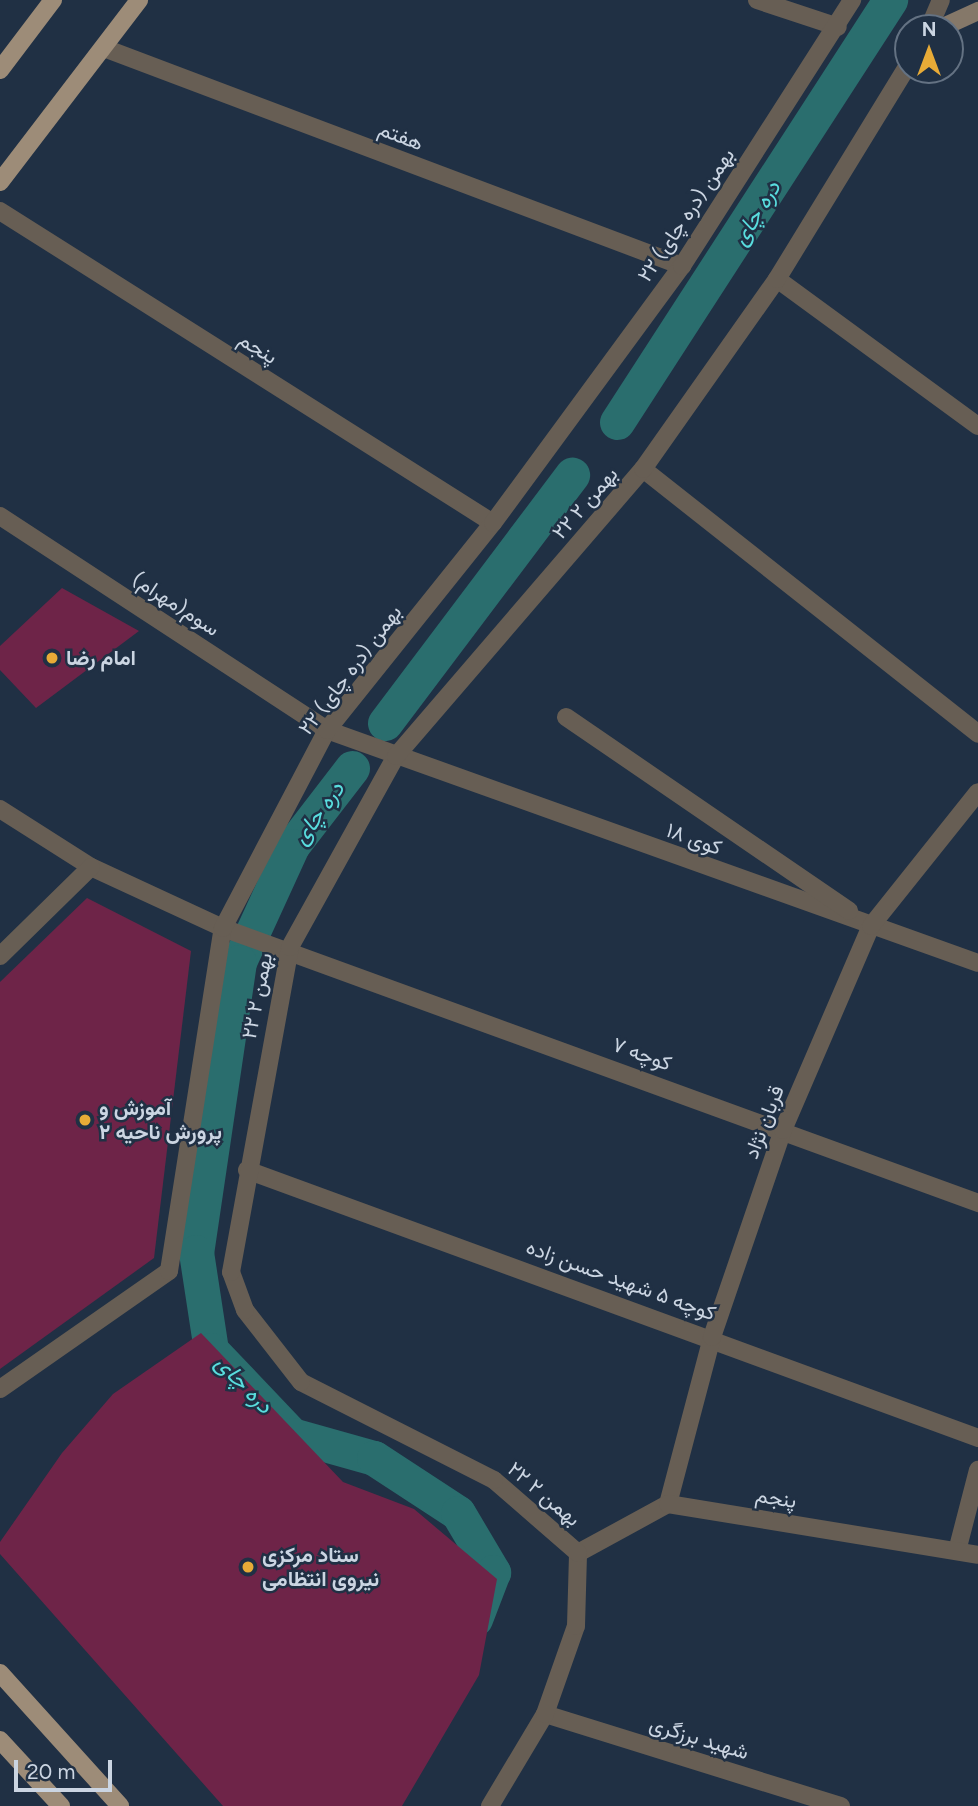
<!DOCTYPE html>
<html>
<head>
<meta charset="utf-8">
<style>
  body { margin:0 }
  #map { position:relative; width:978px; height:1806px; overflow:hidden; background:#203044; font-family:Figtree,Vazirmatn,sans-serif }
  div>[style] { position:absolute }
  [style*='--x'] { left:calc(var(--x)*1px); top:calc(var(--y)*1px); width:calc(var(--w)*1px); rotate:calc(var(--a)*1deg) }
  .canal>* { height:35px; margin:-17.5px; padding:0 17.5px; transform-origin:17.5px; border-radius:17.5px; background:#2a6e6e }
  .building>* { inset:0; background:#6e2448 }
  .service>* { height:18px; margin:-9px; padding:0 9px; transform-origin:9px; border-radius:9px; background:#675e54 }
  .minor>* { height:18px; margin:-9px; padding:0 9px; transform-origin:9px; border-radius:9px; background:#675e54 }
  .secondary>* { height:18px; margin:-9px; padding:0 9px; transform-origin:9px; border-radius:9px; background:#857869 }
  .primary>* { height:18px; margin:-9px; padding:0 9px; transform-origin:9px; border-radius:9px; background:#9d8c78 }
  .dots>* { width:19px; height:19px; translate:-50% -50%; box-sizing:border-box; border:4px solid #203044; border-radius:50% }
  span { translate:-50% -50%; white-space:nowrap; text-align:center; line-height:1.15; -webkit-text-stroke:5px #203044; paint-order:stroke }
  .street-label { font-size:21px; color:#cbd5e2 }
  .poi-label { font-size:21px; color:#cbd5e2; font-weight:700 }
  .left { translate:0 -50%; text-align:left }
  .water-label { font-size:23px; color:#59ddde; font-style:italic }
  .north { position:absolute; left:894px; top:14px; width:70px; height:70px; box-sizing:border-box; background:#203044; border:2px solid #647283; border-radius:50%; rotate:0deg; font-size:19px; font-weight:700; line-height:28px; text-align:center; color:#cbd5e2 }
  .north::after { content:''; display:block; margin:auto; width:24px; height:32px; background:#e8ab37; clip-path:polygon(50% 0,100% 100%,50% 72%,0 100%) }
  .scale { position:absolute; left:14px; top:1760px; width:98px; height:32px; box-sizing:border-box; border:4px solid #cbd5e2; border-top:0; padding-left:9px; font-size:21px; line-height:24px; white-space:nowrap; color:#cbd5e2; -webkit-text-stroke:5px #203044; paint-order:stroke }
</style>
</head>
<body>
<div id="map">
  <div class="canal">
    <div style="--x:617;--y:422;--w:503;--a:-57.1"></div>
    <div style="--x:385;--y:723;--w:311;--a:-53"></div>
    <div style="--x:352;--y:768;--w:98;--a:127.6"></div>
    <div style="--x:292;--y:846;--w:128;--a:114.6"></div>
    <div style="--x:239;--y:962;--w:293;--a:98.4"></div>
    <div style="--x:196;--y:1252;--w:99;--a:81.3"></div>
    <div style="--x:211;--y:1350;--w:117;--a:46.4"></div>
    <div style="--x:292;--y:1435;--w:85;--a:15.7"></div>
    <div style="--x:374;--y:1458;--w:100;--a:33.2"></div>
    <div style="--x:458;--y:1513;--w:69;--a:59.3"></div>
    <div style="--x:493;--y:1572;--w:50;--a:111"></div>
  </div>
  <div class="building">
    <div style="clip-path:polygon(62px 588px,139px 631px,36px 708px,0 670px,0 646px)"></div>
    <div style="clip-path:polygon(87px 898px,191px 951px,154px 1258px,0 1369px,0 982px)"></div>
    <div style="clip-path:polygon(201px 1333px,343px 1482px,414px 1509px,497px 1579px,479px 1675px,402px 1806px,223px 1806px,0 1554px,0 1542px,62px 1453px,113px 1394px)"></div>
  </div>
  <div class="service">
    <div style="--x:757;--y:0;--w:85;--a:18.4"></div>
  </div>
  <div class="minor">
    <div style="--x:929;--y:28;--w:30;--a:-67"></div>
    <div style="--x:104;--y:48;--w:618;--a:20.66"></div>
    <div style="--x:0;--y:211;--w:583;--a:32.33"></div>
    <div style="--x:777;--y:279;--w:249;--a:36.2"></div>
    <div style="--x:643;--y:469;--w:427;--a:38.3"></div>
    <div style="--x:0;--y:516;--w:391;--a:33.2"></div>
    <div style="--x:327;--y:730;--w:691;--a:19.69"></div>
    <div style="--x:566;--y:717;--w:343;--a:34.4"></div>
    <div style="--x:0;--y:809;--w:108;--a:32.5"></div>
    <div style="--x:91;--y:867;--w:145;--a:24.8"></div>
    <div style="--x:223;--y:928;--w:804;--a:20.01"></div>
    <div style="--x:0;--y:956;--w:127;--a:-44.4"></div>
    <div style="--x:247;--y:1170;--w:779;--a:20.13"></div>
    <div style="--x:0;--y:1389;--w:206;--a:-34.9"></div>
    <div style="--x:169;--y:1271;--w:347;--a:-81.1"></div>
    <div style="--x:223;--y:928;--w:224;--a:-62.3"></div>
    <div style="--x:327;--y:730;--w:265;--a:-51.3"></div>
    <div style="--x:493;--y:523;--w:319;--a:-53.7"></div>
    <div style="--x:682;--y:266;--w:316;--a:-57.4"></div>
    <div style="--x:668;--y:1504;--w:173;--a:-75.2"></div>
    <div style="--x:712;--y:1337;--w:219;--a:-71.1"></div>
    <div style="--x:783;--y:1130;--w:222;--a:-66.7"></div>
    <div style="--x:871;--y:926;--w:171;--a:-51.4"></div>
    <div style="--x:957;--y:1551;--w:84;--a:-75.5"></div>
    <div style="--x:578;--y:1553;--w:102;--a:-28.6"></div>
    <div style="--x:668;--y:1504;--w:314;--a:9.3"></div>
    <div style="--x:545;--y:1714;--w:310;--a:17.3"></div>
    <div style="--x:490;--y:1806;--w:107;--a:-59.1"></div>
    <div style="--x:545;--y:1714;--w:93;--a:-70.6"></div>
    <div style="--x:576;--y:1626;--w:73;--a:-88.4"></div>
    <div style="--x:578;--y:1553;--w:111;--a:-139"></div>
    <div style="--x:494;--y:1480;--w:216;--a:-153.1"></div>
    <div style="--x:301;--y:1382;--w:91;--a:-127.9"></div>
    <div style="--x:245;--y:1310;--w:40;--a:-110.2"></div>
    <div style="--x:231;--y:1272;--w:330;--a:-79.7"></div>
    <div style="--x:290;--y:947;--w:218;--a:-61"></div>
    <div style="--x:396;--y:756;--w:379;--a:-49.3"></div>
    <div style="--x:643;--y:469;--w:232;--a:-54.8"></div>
    <div style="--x:777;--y:279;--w:251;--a:-58.5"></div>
  </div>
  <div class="secondary">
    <div style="--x:941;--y:28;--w:41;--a:-24.7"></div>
  </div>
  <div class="primary">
    <div style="--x:0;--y:70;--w:88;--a:-52.9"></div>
    <div style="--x:0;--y:182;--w:229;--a:-52.6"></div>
    <div style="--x:0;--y:1673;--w:179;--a:47.9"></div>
    <div style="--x:0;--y:1740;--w:90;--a:47.3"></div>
  </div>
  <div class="dots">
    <div style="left:52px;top:658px;background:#e8ab37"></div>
    <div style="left:85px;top:1120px;background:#e8ab37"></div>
    <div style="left:248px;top:1567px;background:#e8ab37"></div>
  </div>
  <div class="street-label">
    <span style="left:401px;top:136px;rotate:21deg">هفتم</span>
    <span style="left:686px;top:215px;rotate:-56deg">۲۲ بهمن (دره چای)</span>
    <span style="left:258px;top:348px;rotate:32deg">پنجم</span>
    <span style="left:585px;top:503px;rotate:-49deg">۲۲ بهمن ۲</span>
    <span style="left:176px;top:604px;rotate:33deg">سوم(مهرام)</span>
    <span style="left:350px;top:670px;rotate:-53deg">۲۲ بهمن (دره چای)</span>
    <span style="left:694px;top:839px;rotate:20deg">کوی ۱۸</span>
    <span style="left:257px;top:996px;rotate:-79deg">۲۲ بهمن ۲</span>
    <span style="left:642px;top:1054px;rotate:20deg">کوچه ۷</span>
    <span style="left:764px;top:1122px;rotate:-69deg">قربان نژاد</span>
    <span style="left:621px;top:1280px;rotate:20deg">کوچه ۵ شهید حسن زاده</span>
    <span style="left:544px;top:1494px;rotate:40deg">۲۲ بهمن ۲</span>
    <span style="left:776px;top:1498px;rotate:9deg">پنجم</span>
    <span style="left:699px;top:1738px;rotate:17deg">شهید برزگری</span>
  </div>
  <div class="poi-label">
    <span class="left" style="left:66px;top:658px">امام رضا</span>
    <span class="left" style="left:99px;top:1120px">آموزش و<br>پرورش ناحیه ۲</span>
    <span class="left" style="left:262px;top:1567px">ستاد مرکزی<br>نیروی انتظامی</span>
  </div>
  <div class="water-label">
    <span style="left:756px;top:213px;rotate:-58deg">دره چای</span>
    <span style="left:318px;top:813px;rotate:-54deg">دره چای</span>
    <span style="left:244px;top:1384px;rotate:46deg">دره چای</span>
  </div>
  <div class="north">N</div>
  <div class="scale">20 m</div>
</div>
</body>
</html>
